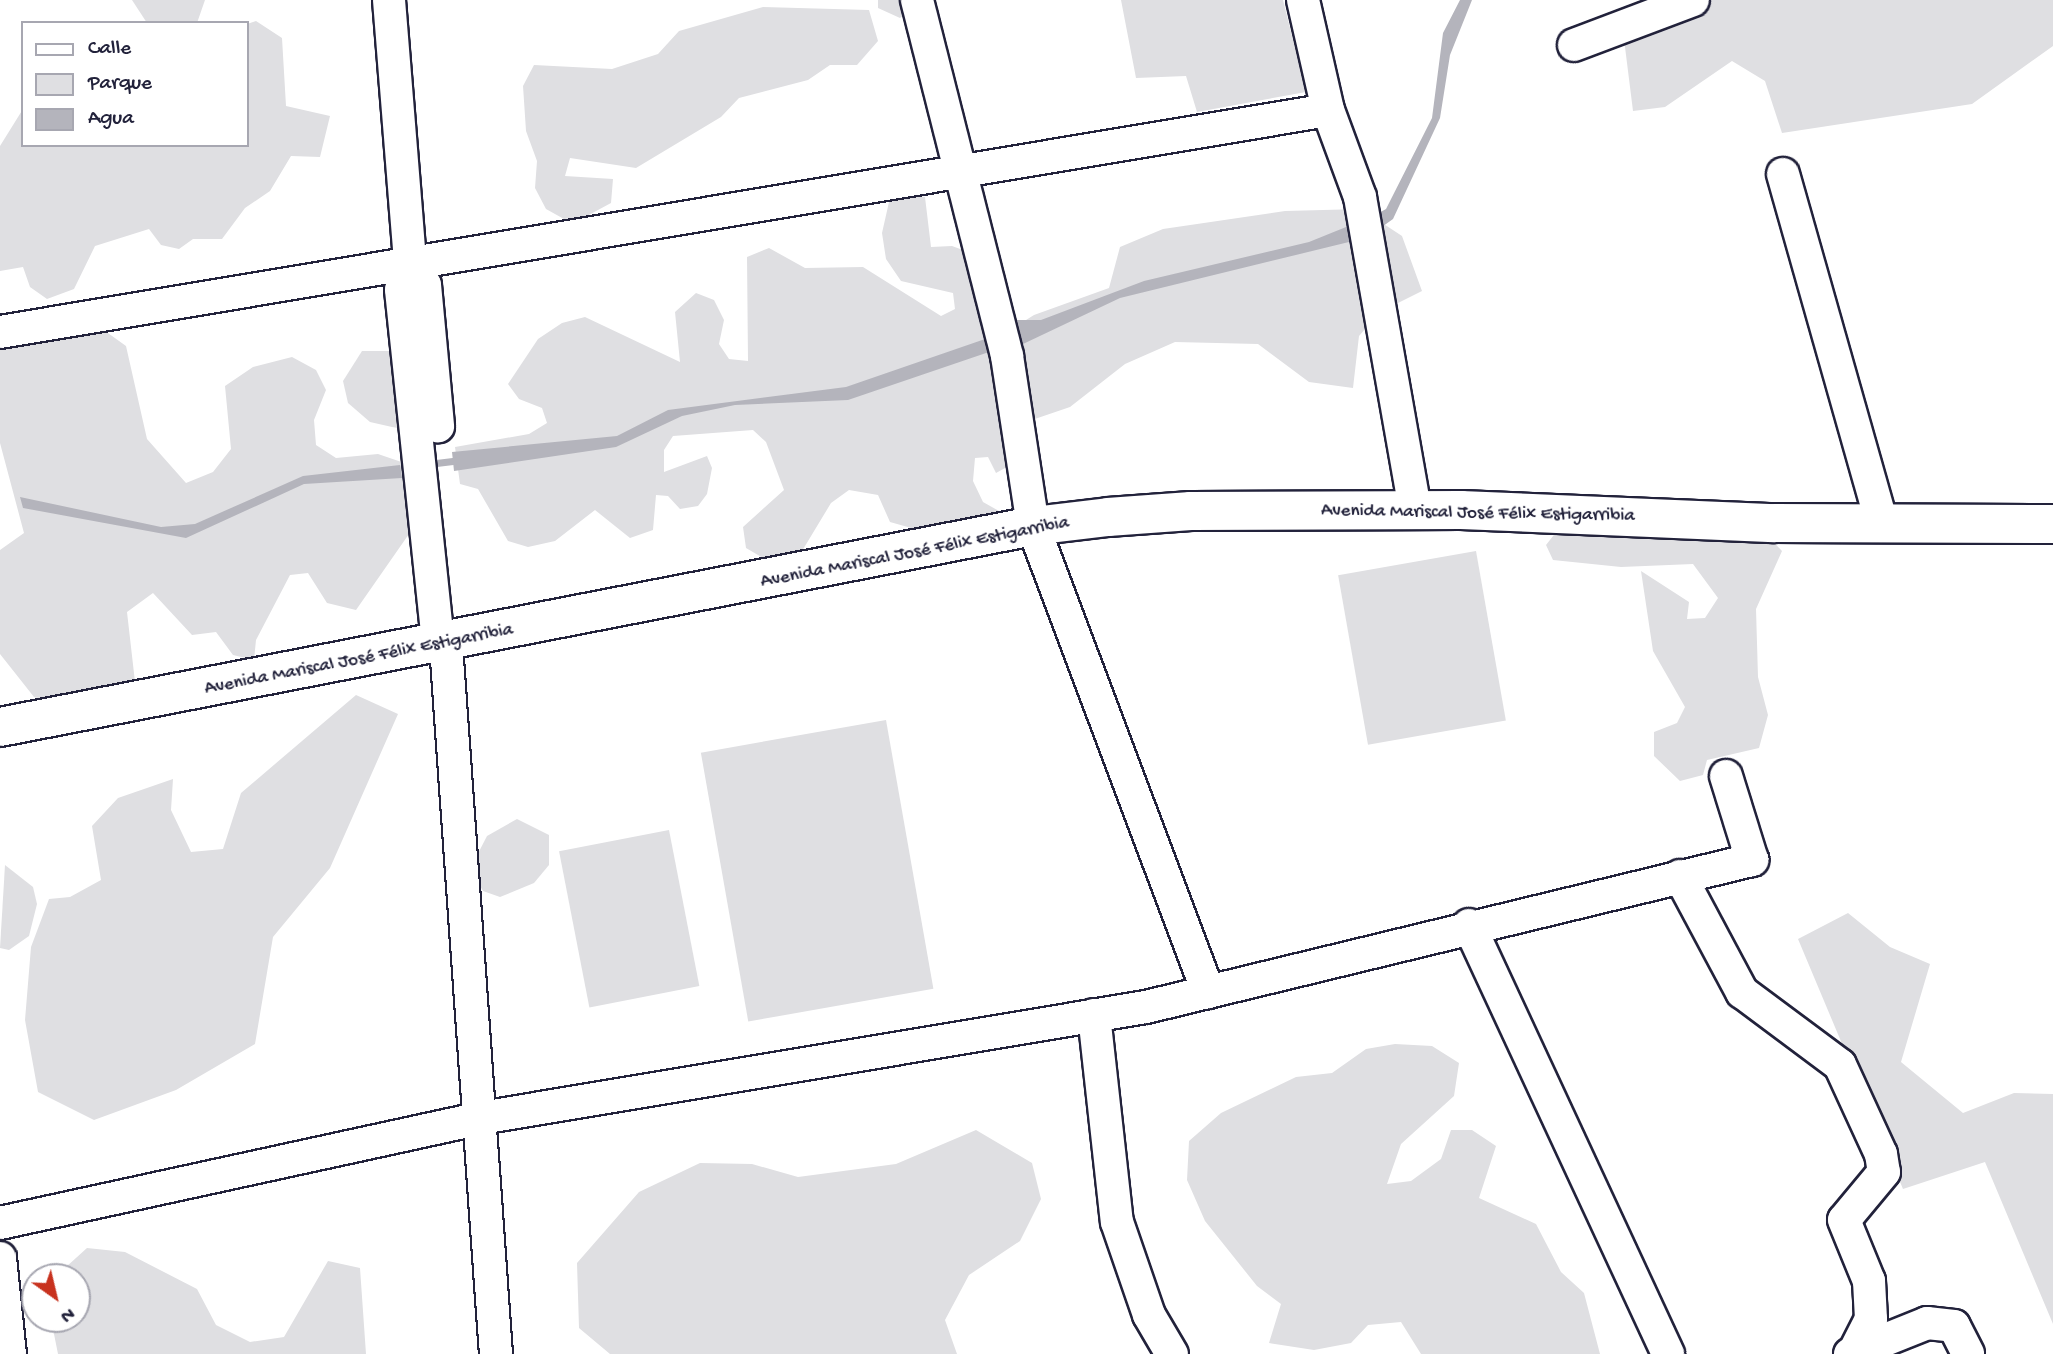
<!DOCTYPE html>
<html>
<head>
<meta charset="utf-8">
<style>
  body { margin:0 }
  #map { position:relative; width:2053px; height:1354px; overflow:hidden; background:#fff; font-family:"Gochi Hand",sans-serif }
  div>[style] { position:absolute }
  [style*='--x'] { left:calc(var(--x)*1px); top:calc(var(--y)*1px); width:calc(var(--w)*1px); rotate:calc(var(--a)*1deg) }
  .green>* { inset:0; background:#dfdfe2; transform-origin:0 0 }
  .water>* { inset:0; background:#b4b4bc }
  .stream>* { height:7px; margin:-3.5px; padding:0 3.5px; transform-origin:3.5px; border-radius:3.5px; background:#b4b4bc }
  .roads { filter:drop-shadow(2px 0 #22223b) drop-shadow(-2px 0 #22223b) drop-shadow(0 2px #22223b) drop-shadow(0 -2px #22223b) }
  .minor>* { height:32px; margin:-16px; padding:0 16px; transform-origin:16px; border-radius:16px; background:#fff }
  .major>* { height:38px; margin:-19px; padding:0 19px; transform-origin:19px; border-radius:19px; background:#fff }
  span { translate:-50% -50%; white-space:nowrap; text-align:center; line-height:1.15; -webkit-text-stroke:7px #fff; paint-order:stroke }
  .street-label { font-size:19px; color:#22223b }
  .legend { position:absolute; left:21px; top:21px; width:228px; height:126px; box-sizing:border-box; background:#fff; border:2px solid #a7a7b1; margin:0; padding:9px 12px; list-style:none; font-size:21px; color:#22223b }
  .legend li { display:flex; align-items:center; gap:14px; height:35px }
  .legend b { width:35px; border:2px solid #a7a7b1 }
  .north { position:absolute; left:21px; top:1263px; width:70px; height:70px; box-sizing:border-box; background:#fff; border:2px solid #a7a7b1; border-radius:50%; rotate:146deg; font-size:19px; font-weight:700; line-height:28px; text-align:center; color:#22223b }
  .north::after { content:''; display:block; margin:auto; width:24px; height:32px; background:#c8321e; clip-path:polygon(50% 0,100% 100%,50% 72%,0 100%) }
</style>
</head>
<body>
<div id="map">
  <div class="green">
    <div style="clip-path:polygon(132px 0,205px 0,197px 23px,147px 23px)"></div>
    <div style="clip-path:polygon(878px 0,922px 0,900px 18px,878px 8px)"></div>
    <div style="clip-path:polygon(1121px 0,1283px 0,1306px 92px,1197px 112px,1186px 76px,1136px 78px)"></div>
    <div style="clip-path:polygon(1702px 0,2053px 0,2053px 46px,1972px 104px,1782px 133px,1765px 81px,1732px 61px,1665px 107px,1633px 111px,1622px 23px)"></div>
    <div style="clip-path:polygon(763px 7px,869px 10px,878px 41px,857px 65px,830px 65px,808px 80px,739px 98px,721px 117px,636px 168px,570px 158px,565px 176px,613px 179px,611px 203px,585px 217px,564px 219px,546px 209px,535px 188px,537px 161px,526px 131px,523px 86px,534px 65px,612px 69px,658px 54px,679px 31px)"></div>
    <div style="clip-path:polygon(256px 21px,282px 38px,286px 106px,330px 116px,320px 157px,291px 156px,270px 191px,245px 208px,222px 239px,193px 239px,179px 249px,161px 245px,149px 229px,95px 246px,74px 289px,47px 299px,30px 287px,23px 267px,0 271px,0 146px,23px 109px,23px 145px,247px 145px,247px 24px)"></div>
    <div style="clip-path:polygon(906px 195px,925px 197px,931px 247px,952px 246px,982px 257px,1016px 462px,996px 473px,988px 457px,975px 458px,973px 481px,983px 502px,999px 511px,1001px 525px,929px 533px,890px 522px,878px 495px,849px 490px,831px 503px,799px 556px,772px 563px,746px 548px,743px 527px,784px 490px,766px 442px,753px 430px,673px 436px,664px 450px,664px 472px,707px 456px,712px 468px,707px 494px,698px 506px,680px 509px,668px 496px,656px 495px,653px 530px,630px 538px,595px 510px,555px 541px,528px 547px,508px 541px,478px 489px,460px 484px,455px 447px,529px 434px,547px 423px,542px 408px,519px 399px,508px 384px,538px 339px,562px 323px,585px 317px,680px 362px,675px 312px,696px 293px,714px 300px,724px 320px,719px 344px,729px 359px,748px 361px,747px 257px,769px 248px,805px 268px,863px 267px,941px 316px,955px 309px,953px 293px,901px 281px,886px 259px,882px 233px,889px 202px)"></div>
    <div style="clip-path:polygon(1361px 209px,1402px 236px,1422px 291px,1380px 312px,1359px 336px,1353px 388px,1309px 382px,1258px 344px,1175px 342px,1125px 364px,1070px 407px,1026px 422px,1005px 333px,1034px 315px,1109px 288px,1120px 247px,1163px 229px,1285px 211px)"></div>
    <div style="clip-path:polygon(87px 318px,126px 346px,147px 439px,186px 483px,213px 472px,231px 449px,225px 386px,253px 367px,292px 357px,316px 370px,326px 390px,314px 420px,316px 445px,336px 458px,378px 454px,419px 468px,425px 511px,356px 610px,327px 603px,308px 573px,290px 575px,256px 640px,254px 660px,233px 655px,216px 632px,192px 635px,153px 593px,127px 612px,135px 682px,67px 705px,34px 697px,0 654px,0 550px,24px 533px,0 443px,0 324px)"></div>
    <div style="clip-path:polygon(362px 351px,392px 351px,449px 366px,453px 394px,443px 422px,417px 431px,392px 427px,370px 422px,348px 403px,343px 381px)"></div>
    <div style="clip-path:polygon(1557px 531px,1766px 534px,1782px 551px,1756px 609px,1758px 677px,1768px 715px,1759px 748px,1707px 760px,1703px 775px,1680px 781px,1654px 756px,1654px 732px,1677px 723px,1685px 707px,1653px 651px,1641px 571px,1689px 602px,1687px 619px,1705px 618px,1718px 598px,1693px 564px,1621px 567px,1553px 560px,1546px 545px)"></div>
    <div style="left:1476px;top:551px;width:172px;height:140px;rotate:80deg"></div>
    <div style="clip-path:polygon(356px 695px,398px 714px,330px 868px,273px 937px,255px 1044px,176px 1090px,94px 1120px,38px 1092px,25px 1020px,31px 947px,49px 899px,70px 897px,101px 880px,92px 826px,118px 798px,173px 779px,171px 810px,191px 852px,223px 849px,241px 793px)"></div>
    <div style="left:886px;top:720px;width:273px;height:188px;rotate:80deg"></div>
    <div style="clip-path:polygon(517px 819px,549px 835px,549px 865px,534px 883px,500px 897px,483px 891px,470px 869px,487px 836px)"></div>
    <div style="left:669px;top:830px;width:159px;height:112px;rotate:79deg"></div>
    <div style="clip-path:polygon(5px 865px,33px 887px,37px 904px,29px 936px,9px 950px,0 948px)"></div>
    <div style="clip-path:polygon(1848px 913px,1890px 947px,1930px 964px,1901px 1062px,1963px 1113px,2014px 1093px,2053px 1094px,2053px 1324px,1985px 1162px,1903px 1189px,1798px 939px)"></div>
    <div style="clip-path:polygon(1395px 1044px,1432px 1046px,1459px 1063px,1454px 1096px,1401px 1144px,1387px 1184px,1411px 1181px,1441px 1159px,1451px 1130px,1472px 1130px,1496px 1146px,1479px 1198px,1536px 1224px,1561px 1272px,1584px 1293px,1600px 1354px,1421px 1354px,1401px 1322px,1368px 1325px,1351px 1343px,1314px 1350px,1269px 1343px,1281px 1304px,1257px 1286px,1205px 1221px,1187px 1180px,1189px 1141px,1221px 1113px,1296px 1077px,1332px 1073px,1366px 1049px)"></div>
    <div style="clip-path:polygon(976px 1130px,1032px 1163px,1041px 1199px,1020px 1241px,969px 1275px,945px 1320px,957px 1354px,610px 1354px,579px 1328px,577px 1263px,639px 1192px,700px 1163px,752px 1164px,798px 1177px,896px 1164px)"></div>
    <div style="clip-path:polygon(87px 1248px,125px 1252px,197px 1289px,216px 1325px,250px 1342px,284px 1337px,328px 1261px,360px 1268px,366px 1354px,58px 1354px,51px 1319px,77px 1319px,77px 1277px,55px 1277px)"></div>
  </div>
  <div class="water">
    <div style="clip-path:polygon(1460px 0,1472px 0,1450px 55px,1440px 118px,1393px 219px,1379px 229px,1377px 214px,1386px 209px,1432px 118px,1443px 33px)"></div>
    <div style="clip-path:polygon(1351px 225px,1353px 241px,1120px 298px,1023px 344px,1017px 320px,1041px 320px,1144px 281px,1309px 242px)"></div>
    <div style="clip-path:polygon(988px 338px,989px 352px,848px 400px,735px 405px,682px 416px,616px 447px,454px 471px,452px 452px,617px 436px,668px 410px,846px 387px)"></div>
    <div style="clip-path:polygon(400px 465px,402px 478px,304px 484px,186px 538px,23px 508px,20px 497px,161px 527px,195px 524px,303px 476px)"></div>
  </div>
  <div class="stream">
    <div style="--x:428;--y:464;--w:33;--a:-7"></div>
  </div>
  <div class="roads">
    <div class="minor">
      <div style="--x:389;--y:0;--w:262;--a:85.4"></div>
      <div style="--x:410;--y:261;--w:30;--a:107"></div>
      <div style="--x:401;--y:290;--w:342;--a:84"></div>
      <div style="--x:437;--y:630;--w:17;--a:59"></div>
      <div style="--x:446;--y:645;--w:711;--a:85.97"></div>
      <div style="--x:917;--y:0;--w:367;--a:75.8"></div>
      <div style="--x:1007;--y:356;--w:172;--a:81.3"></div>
      <div style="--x:1033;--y:526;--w:498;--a:69.4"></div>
      <div style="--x:1303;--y:0;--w:113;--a:77.2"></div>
      <div style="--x:1328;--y:110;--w:93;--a:69.8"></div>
      <div style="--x:1360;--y:197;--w:318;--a:80"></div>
      <div style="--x:1574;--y:45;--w:127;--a:-20.7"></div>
      <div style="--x:1783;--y:174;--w:363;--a:74.2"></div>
      <div style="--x:410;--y:261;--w:28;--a:58"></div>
      <div style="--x:425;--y:285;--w:142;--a:84.7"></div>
      <div style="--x:0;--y:332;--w:1346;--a:-9.49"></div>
      <div style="--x:1680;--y:876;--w:132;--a:61.9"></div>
      <div style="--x:1742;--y:992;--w:122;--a:36.7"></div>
      <div style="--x:1840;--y:1065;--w:98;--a:65.3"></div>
      <div style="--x:1881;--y:1154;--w:18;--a:81"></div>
      <div style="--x:1884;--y:1172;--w:62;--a:129.8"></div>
      <div style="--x:1844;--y:1220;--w:66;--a:67.7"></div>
      <div style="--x:1869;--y:1281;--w:38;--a:87"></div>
      <div style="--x:1871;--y:1319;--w:37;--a:117"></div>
      <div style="--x:1469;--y:925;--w:473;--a:65.1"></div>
      <div style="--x:1094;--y:1015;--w:208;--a:83.7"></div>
      <div style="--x:1117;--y:1222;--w:98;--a:71"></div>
      <div style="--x:1149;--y:1315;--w:45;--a:59.5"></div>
      <div style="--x:0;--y:1223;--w:492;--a:-12.3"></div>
      <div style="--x:481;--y:1118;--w:674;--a:-9.48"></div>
      <div style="--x:1146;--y:1007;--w:624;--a:-13.64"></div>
      <div style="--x:1752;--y:860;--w:88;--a:-107.2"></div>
      <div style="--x:0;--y:1258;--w:97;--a:84.1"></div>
      <div style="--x:1850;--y:1354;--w:83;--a:-21.9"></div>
      <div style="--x:1927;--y:1323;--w:27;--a:6"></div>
      <div style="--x:1954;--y:1326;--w:31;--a:63"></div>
    </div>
    <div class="major">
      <div style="--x:0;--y:727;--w:1052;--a:-11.01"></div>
      <div style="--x:1033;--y:526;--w:76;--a:-6.8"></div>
      <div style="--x:1108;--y:517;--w:83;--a:-4.1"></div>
      <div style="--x:1191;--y:511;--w:270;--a:-0.2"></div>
      <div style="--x:1461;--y:510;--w:314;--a:2.4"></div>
      <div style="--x:1775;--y:523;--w:278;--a:0.2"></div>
    </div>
  </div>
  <div class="street-label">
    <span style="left:1478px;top:514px;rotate:1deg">Avenida Mariscal José Félix Estigarribia</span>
    <span style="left:915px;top:553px;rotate:-11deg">Avenida Mariscal José Félix Estigarribia</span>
    <span style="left:359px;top:660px;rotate:-11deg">Avenida Mariscal José Félix Estigarribia</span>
  </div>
  <ul class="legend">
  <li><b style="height:9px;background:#fff"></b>Calle</li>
  <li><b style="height:19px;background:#dfdfe2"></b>Parque</li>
  <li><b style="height:19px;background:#b4b4bc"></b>Agua</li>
  </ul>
  <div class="north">N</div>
</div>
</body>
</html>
